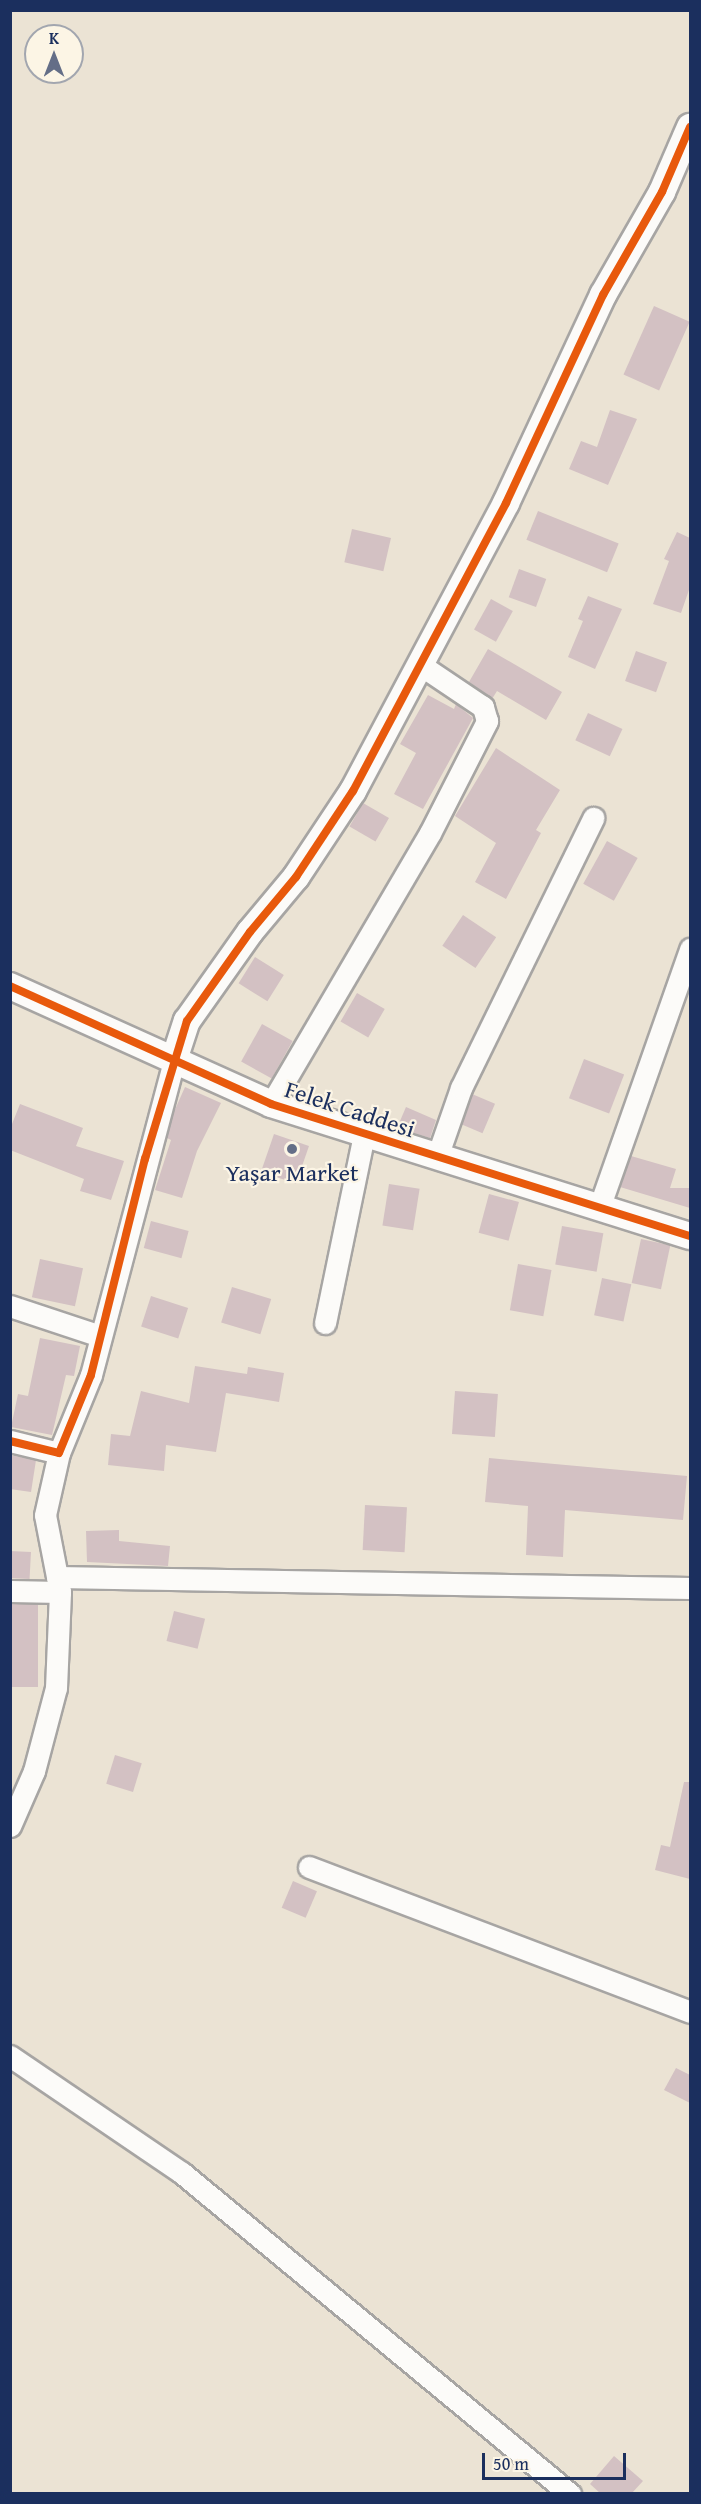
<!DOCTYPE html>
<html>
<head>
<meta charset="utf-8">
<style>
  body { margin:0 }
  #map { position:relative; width:701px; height:2504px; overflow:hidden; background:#ebe3d4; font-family:"Gentium Book Plus",serif }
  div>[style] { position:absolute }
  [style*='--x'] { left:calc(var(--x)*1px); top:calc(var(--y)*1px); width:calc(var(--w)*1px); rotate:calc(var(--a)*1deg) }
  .building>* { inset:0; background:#d3c1c3; transform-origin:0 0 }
  .roads { filter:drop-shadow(2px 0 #a7a5a3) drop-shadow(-2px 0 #a7a5a3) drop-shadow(0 2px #a7a5a3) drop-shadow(0 -2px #a7a5a3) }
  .minor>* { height:21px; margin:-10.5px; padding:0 10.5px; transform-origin:10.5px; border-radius:10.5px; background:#fcfbf9 }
  .tertiary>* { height:26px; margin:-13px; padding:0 13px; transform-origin:13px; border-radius:13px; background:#fcfbf9 }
  .cycleway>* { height:8px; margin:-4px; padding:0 4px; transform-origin:4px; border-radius:4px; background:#e8590c }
  .dots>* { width:16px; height:16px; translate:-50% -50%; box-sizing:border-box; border:3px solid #fcf5e5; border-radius:50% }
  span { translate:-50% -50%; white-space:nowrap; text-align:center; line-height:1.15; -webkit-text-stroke:4.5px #fcf5e5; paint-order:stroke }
  .street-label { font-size:24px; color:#1b2f5e }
  .poi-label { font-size:24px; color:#1b2f5e }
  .frame { position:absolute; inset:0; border:12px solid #1b2f5e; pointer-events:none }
  .north { position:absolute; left:24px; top:24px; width:60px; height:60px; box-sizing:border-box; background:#fcf5e5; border:2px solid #a2a6af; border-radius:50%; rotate:0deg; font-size:16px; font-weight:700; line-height:24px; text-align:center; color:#1b2f5e }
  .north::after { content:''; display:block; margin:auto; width:21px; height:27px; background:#646e87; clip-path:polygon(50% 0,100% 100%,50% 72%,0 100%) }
  .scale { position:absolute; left:482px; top:2453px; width:144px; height:27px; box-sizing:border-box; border:3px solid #1b2f5e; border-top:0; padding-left:8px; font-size:18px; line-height:21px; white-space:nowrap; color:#1b2f5e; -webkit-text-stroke:4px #fcf5e5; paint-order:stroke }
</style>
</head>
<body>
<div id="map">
  <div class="building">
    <div style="left:654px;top:306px;width:39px;height:75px;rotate:24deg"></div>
    <div style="clip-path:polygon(610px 410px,637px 419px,608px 485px,569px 469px,581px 441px,597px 447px)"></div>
    <div style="left:538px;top:511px;width:87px;height:31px;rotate:22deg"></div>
    <div style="left:352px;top:529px;width:40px;height:34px;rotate:13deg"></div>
    <div style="clip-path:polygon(677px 532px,690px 538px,690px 587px,681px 613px,653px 604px,669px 561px,664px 559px)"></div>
    <div style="left:519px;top:569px;width:29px;height:30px;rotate:20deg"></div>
    <div style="clip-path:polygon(588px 596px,622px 609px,595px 669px,568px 657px,583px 621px,578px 619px)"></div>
    <div style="left:491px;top:599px;width:25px;height:35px;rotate:29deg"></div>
    <div style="clip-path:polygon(488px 649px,562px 692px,546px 720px,497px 691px,492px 699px,469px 682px)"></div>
    <div style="left:636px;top:651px;width:33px;height:32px;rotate:20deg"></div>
    <div style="clip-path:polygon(428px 695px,454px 709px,456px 704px,473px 718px,423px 809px,394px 794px,416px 753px,400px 744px)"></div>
    <div style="left:588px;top:713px;width:38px;height:30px;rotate:25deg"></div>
    <div style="clip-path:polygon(496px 748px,560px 790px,536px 830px,541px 833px,506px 899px,475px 882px,496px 843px,455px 816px)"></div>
    <div style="left:363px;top:803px;width:30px;height:27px;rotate:30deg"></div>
    <div style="left:607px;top:841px;width:35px;height:49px;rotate:29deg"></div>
    <div style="left:463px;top:915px;width:40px;height:37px;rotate:34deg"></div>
    <div style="left:255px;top:957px;width:34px;height:31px;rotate:32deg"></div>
    <div style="left:357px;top:993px;width:32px;height:33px;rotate:30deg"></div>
    <div style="left:262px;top:1024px;width:35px;height:43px;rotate:29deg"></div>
    <div style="left:584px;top:1059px;width:43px;height:42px;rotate:21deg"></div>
    <div style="clip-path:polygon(185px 1087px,221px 1103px,197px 1151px,182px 1198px,155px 1190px,171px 1140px,167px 1138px,173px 1114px)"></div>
    <div style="left:472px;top:1094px;width:25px;height:32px;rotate:23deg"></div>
    <div style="clip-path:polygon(20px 1104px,83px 1128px,76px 1146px,124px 1161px,111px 1200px,80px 1191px,84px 1179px,10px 1150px,10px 1129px)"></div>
    <div style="clip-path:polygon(406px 1107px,436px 1120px,430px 1138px,397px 1128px)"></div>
    <div style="left:274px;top:1134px;width:37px;height:40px;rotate:19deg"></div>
    <div style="clip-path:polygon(631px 1156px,676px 1169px,670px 1188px,690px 1188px,690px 1208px,620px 1187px)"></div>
    <div style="left:389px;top:1184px;width:31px;height:42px;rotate:9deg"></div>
    <div style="left:489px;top:1194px;width:31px;height:40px;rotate:15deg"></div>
    <div style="left:151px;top:1221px;width:39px;height:28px;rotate:15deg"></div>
    <div style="left:562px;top:1226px;width:42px;height:39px;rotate:10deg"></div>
    <div style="left:641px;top:1239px;width:30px;height:45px;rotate:12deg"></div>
    <div style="left:40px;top:1259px;width:44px;height:39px;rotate:12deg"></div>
    <div style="left:518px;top:1264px;width:34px;height:47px;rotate:10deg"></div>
    <div style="left:602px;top:1278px;width:30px;height:38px;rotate:12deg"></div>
    <div style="left:232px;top:1287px;width:41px;height:37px;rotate:17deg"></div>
    <div style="left:151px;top:1296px;width:39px;height:32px;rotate:18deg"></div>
    <div style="clip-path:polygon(40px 1338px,80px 1346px,74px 1376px,66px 1375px,52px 1435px,11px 1427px,18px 1394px,28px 1396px)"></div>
    <div style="clip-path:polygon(195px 1366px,247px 1374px,248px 1367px,284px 1373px,279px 1402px,226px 1393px,216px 1452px,166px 1445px,164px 1471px,108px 1465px,111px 1434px,130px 1436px,141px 1391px,189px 1403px)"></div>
    <div style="left:455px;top:1391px;width:43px;height:43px;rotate:4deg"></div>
    <div style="clip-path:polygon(10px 1455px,36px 1460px,31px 1492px,10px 1489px)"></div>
    <div style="clip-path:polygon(489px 1458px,687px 1476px,683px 1520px,565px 1510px,563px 1557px,526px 1555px,528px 1506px,485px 1502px)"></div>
    <div style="left:365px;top:1505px;width:42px;height:45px;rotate:3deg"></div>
    <div style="clip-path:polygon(119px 1530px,119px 1541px,170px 1546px,168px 1566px,87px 1562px,86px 1531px)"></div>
    <div style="left:10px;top:1551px;width:21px;height:27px;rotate:3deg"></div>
    <div style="left:10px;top:1604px;width:28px;height:83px"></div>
    <div style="left:174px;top:1611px;width:32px;height:31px;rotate:14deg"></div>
    <div style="left:115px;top:1755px;width:28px;height:30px;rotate:17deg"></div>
    <div style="clip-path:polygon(684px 1782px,690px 1782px,690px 1879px,655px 1870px,661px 1845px,670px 1847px)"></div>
    <div style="left:293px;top:1881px;width:26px;height:29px;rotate:23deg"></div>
    <div style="clip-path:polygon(676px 2068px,690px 2075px,690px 2103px,664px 2090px)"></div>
    <div style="clip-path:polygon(614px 2456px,643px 2481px,632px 2493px,600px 2493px,590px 2484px)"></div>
  </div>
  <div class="roads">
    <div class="minor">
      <div style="--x:271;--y:1104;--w:314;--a:-59.6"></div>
      <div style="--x:430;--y:833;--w:126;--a:-63"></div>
      <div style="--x:487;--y:721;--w:15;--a:-106"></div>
      <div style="--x:483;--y:707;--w:73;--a:-146.1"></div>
      <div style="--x:437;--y:1157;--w:73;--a:-70.8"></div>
      <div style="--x:461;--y:1088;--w:301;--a:-63.9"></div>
      <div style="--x:599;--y:1208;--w:275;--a:-70.6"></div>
      <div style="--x:10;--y:1306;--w:95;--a:18.4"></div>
      <div style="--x:325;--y:1323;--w:193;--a:-78.3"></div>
      <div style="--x:10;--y:1441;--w:50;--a:13.8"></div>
      <div style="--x:59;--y:1453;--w:84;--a:-67.7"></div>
      <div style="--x:91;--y:1375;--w:329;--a:-75.2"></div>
      <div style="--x:57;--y:1577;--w:633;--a:1"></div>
      <div style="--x:10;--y:1591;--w:50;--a:1.1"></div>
      <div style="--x:10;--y:1826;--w:60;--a:-66.4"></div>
      <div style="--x:34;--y:1771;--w:86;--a:-75.2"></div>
      <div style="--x:56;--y:1688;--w:96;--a:-87.6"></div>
      <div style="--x:60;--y:1592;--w:78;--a:-101"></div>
      <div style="--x:45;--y:1515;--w:64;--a:-77.3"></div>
      <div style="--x:309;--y:1867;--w:408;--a:20.8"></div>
      <div style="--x:10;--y:2056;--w:208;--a:34.2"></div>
      <div style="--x:182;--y:2173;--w:504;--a:39.6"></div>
    </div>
    <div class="tertiary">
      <div style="--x:10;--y:986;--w:286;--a:24.3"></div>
      <div style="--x:271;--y:1104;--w:439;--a:17.5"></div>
      <div style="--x:175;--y:1057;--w:38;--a:-72"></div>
      <div style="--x:187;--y:1021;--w:109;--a:-54.7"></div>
      <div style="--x:250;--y:932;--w:72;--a:-50.1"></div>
      <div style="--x:296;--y:877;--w:103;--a:-56.5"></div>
      <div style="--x:353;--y:791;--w:326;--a:-62"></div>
      <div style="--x:506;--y:503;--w:230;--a:-65"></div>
      <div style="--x:603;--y:295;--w:119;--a:-60.2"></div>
      <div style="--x:662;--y:192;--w:71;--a:-66.7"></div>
    </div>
  </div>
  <div class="cycleway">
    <div style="--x:10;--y:986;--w:286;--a:24.3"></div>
    <div style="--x:271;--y:1104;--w:439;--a:17.5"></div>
    <div style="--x:10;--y:1441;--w:50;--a:13.8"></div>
    <div style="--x:59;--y:1453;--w:84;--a:-67.7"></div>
    <div style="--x:91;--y:1375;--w:223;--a:-76"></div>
    <div style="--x:145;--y:1159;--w:144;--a:-73.1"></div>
    <div style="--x:187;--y:1021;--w:109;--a:-54.7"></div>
    <div style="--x:250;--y:932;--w:72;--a:-50.1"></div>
    <div style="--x:296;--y:877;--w:103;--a:-56.5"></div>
    <div style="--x:353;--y:791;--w:326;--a:-62"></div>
    <div style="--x:506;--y:503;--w:230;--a:-65"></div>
    <div style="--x:603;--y:295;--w:119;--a:-60.2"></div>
    <div style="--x:662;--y:192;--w:71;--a:-66.7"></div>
  </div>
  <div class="dots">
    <div style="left:292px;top:1149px;background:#646e87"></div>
  </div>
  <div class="street-label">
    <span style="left:350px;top:1109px;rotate:18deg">Felek Caddesi</span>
  </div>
  <div class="poi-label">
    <span style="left:292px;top:1173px">Yaşar Market</span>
  </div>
  <div class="frame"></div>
  <div class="north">K</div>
  <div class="scale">50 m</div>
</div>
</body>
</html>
